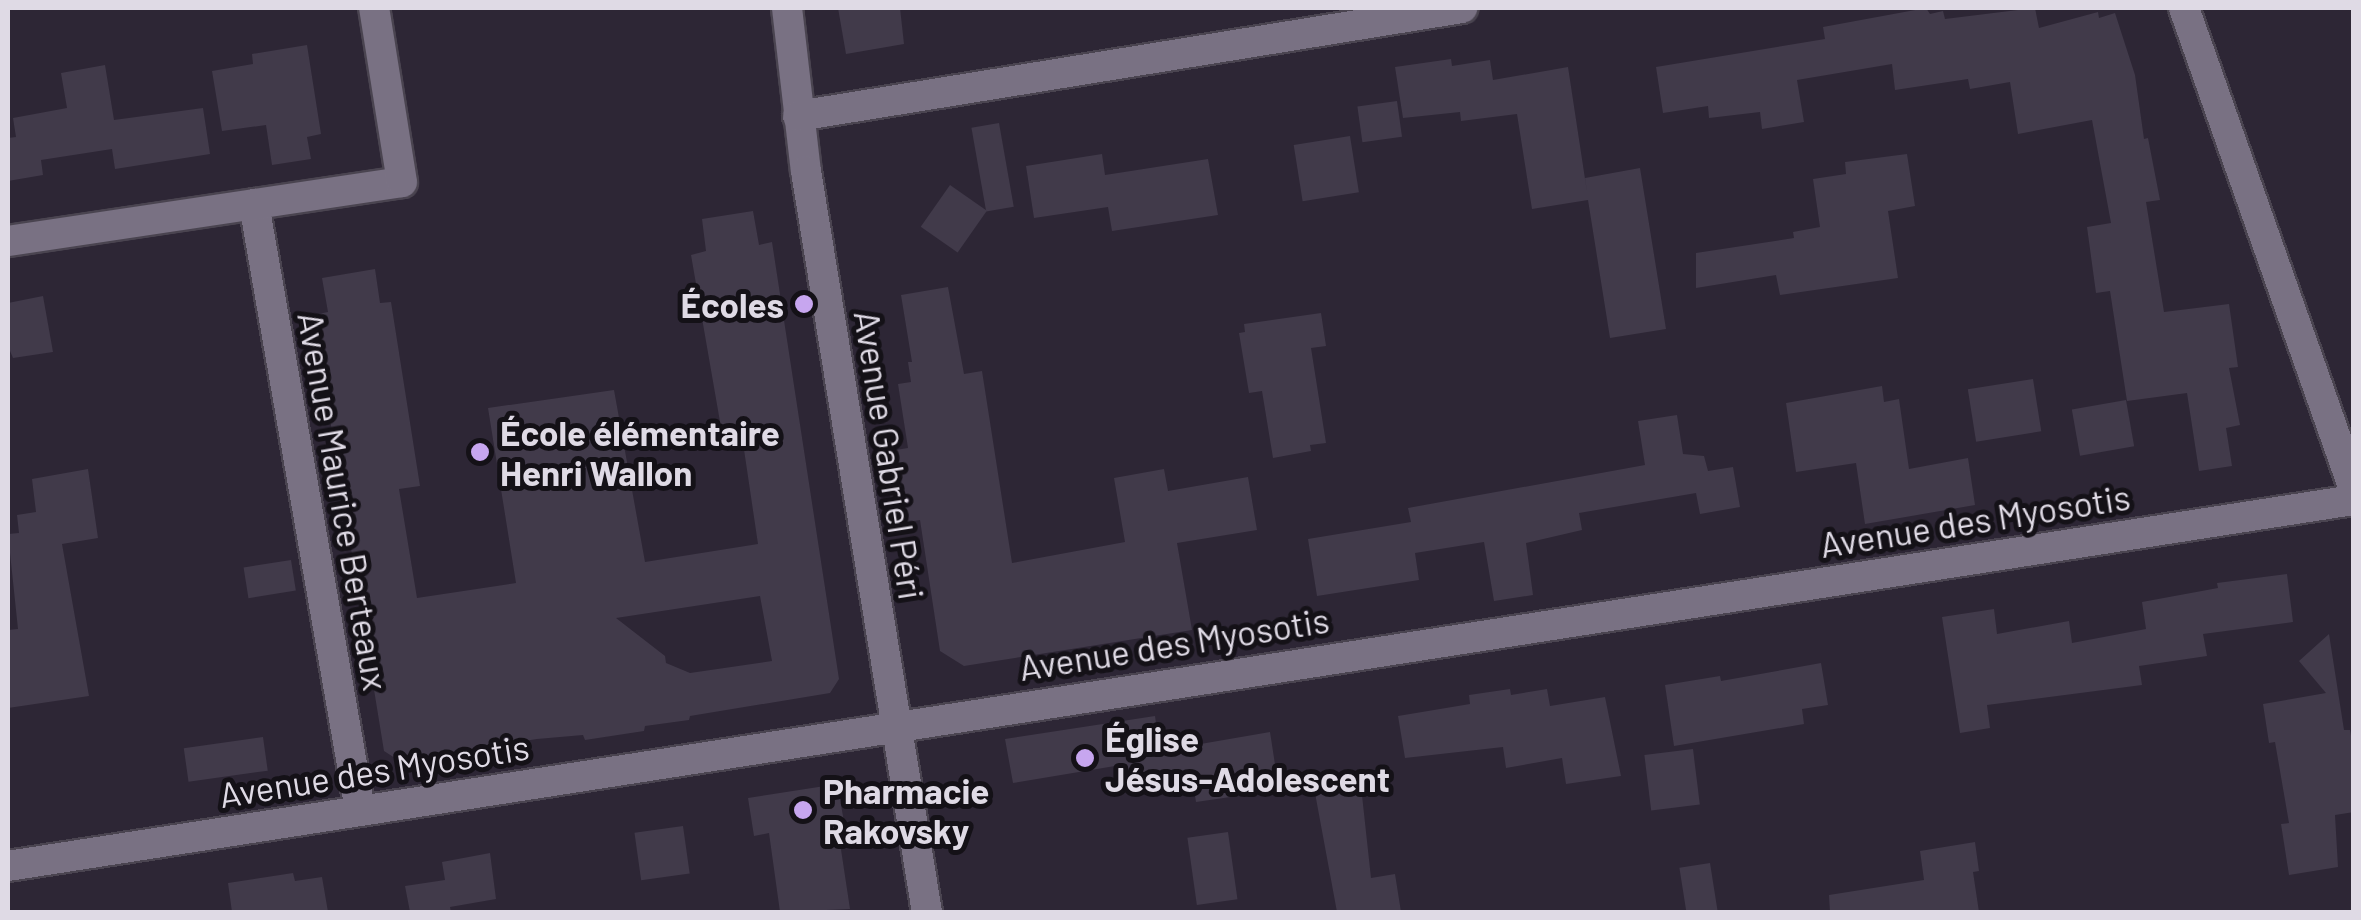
<!DOCTYPE html>
<html>
<head>
<meta charset="utf-8">
<style>
  body { margin:0 }
  #map { position:relative; width:2361px; height:920px; overflow:hidden; background:#2d2635; font-family:Barlow,sans-serif }
  div>[style] { position:absolute }
  [style*='--x'] { left:calc(var(--x)*1px); top:calc(var(--y)*1px); width:calc(var(--w)*1px); rotate:calc(var(--a)*1deg) }
  .building>* { inset:0; background:#413a4a; transform-origin:0 0 }
  .roads { filter:drop-shadow(2px 0 #4a4450) drop-shadow(-2px 0 #4a4450) drop-shadow(0 2px #4a4450) drop-shadow(0 -2px #4a4450) }
  .minor>* { height:30px; margin:-15px; padding:0 15px; transform-origin:15px; border-radius:15px; background:#797183 }
  .dots>* { width:28px; height:28px; translate:-50% -50%; box-sizing:border-box; border:5px solid #141117; border-radius:50% }
  span { translate:-50% -50%; white-space:nowrap; text-align:center; line-height:1.15; -webkit-text-stroke:10px #141117; paint-order:stroke }
  .poi-label { font-size:35px; color:#dfdae5; font-weight:700 }
  .right { translate:-100% -50%; text-align:right }
  .left { translate:0 -50%; text-align:left }
  .street-label { font-size:35px; color:#dfdae5 }
  .frame { position:absolute; inset:0; border:10px solid #dfdae5; pointer-events:none }
</style>
</head>
<body>
<div id="map">
  <div class="building">
    <div style="clip-path:polygon(838px 8px,900px 8px,904px 44px,846px 54px)"></div>
    <div style="clip-path:polygon(1926px 8px,1930px 14px,1943px 11px,1945px 19px,2035px 8px,2039px 28px,2098px 12px,2099px 18px,2115px 13px,2135px 75px,2144px 139px,2148px 138px,2160px 200px,2146px 202px,2164px 312px,2229px 304px,2238px 367px,2229px 368px,2240px 425px,2226px 428px,2232px 466px,2199px 471px,2187px 393px,2127px 401px,2110px 291px,2096px 293px,2087px 227px,2111px 223px,2092px 120px,2018px 134px,2010px 82px,1970px 89px,1968px 79px,1895px 90px,1892px 64px,1797px 80px,1804px 122px,1762px 129px,1760px 112px,1709px 118px,1708px 106px,1663px 113px,1656px 67px,1825px 39px,1823px 27px)"></div>
    <div style="clip-path:polygon(307px 45px,321px 134px,307px 137px,311px 159px,272px 165px,266px 125px,222px 131px,212px 71px,253px 64px,252px 54px)"></div>
    <div style="clip-path:polygon(1451px 59px,1452px 66px,1490px 60px,1493px 80px,1568px 67px,1587px 192px,1585px 178px,1640px 168px,1666px 329px,1610px 338px,1588px 200px,1532px 209px,1517px 114px,1461px 121px,1460px 112px,1403px 118px,1395px 67px)"></div>
    <div style="clip-path:polygon(105px 65px,114px 120px,203px 108px,210px 154px,115px 169px,112px 149px,41px 160px,43px 175px,8px 181px,8px 138px,16px 137px,13px 118px,67px 108px,61px 73px)"></div>
    <div style="left:1397px;top:101px;width:36px;height:40px;rotate:82deg"></div>
    <div style="left:999px;top:123px;width:85px;height:28px;rotate:80deg"></div>
    <div style="left:1350px;top:136px;width:57px;height:57px;rotate:81deg"></div>
    <div style="clip-path:polygon(1102px 154px,1105px 175px,1208px 159px,1218px 215px,1112px 231px,1108px 207px,1034px 218px,1026px 166px)"></div>
    <div style="clip-path:polygon(1907px 154px,1915px 206px,1888px 211px,1898px 278px,1780px 295px,1776px 275px,1696px 288px,1696px 253px,1794px 238px,1793px 232px,1820px 227px,1813px 179px,1846px 174px,1845px 162px)"></div>
    <div style="left:950px;top:185px;width:45px;height:51px;rotate:35deg"></div>
    <div style="clip-path:polygon(evenodd,753px 211px,759px 245px,772px 242px,839px 679px,830px 693px,690px 716px,689px 720px,645px 726px,644px 731px,585px 740px,583px 735px,537px 739px,398px 760px,384px 751px,313px 315px,328px 312px,322px 278px,375px 269px,380px 303px,391px 302px,420px 486px,399px 489px,417px 598px,516px 583px,488px 408px,614px 390px,645px 562px,758px 544px,742px 436px,723px 439px,691px 255px,706px 251px,702px 219px,753px 211px,760px 596px,772px 661px,690px 673px,666px 663px,665px 656px,616px 618px,760px 596px)"></div>
    <div style="clip-path:polygon(948px 287px,964px 374px,982px 371px,1012px 563px,1125px 542px,1114px 478px,1164px 469px,1168px 491px,1248px 477px,1257px 530px,1177px 543px,1192px 630px,964px 666px,940px 651px,920px 520px,894px 524px,883px 452px,908px 448px,898px 384px,911px 382px,908px 362px,912px 362px,901px 295px)"></div>
    <div style="clip-path:polygon(43px 296px,53px 352px,13px 358px,8px 346px,8px 303px)"></div>
    <div style="clip-path:polygon(1321px 313px,1326px 346px,1311px 348px,1326px 443px,1310px 445px,1311px 451px,1273px 458px,1262px 391px,1249px 393px,1239px 333px,1245px 332px,1244px 324px)"></div>
    <div style="left:2033px;top:379px;width:53px;height:66px;rotate:81deg"></div>
    <div style="clip-path:polygon(1882px 386px,1884px 402px,1899px 399px,1909px 469px,1968px 458px,1975px 505px,1865px 524px,1856px 463px,1796px 472px,1786px 403px)"></div>
    <div style="left:2126px;top:400px;width:47px;height:55px;rotate:80deg"></div>
    <div style="clip-path:polygon(1677px 415px,1683px 454px,1704px 456px,1708px 471px,1733px 467px,1740px 507px,1700px 514px,1696px 493px,1579px 513px,1582px 530px,1526px 543px,1533px 595px,1494px 601px,1484px 542px,1415px 553px,1419px 580px,1317px 596px,1308px 539px,1411px 522px,1408px 508px,1645px 465px,1638px 421px)"></div>
    <div style="clip-path:polygon(88px 469px,98px 538px,62px 544px,89px 696px,8px 708px,8px 630px,18px 629px,8px 534px,19px 533px,17px 515px,36px 512px,32px 479px)"></div>
    <div style="left:291px;top:560px;width:31px;height:48px;rotate:81deg"></div>
    <div style="clip-path:polygon(2287px 574px,2293px 622px,2203px 634px,2207px 656px,2139px 666px,2142px 685px,1987px 705px,1990px 728px,1960px 733px,1942px 617px,1994px 609px,1997px 634px,2069px 621px,2072px 643px,2146px 629px,2142px 602px,2218px 588px,2217px 583px)"></div>
    <div style="clip-path:polygon(2329px 634px,2344px 730px,2350px 730px,2354px 753px,2354px 812px,2335px 815px,2338px 867px,2289px 875px,2281px 824px,2289px 823px,2275px 742px,2269px 743px,2263px 704px,2326px 693px,2299px 661px)"></div>
    <div style="clip-path:polygon(1821px 663px,1828px 705px,1802px 709px,1804px 724px,1674px 746px,1665px 685px,1720px 676px,1721px 681px)"></div>
    <div style="clip-path:polygon(1510px 689px,1511px 695px,1547px 689px,1550px 706px,1605px 697px,1621px 776px,1566px 784px,1562px 758px,1506px 768px,1503px 747px,1405px 758px,1398px 716px,1470px 704px,1469px 695px)"></div>
    <div style="clip-path:polygon(1155px 716px,1160px 751px,1270px 732px,1279px 790px,1196px 802px,1193px 783px,1131px 793px,1127px 764px,1013px 783px,1005px 739px)"></div>
    <div style="left:263px;top:737px;width:34px;height:80px;rotate:82deg"></div>
    <div style="left:1693px;top:749px;width:56px;height:49px;rotate:83deg"></div>
    <div style="clip-path:polygon(825px 786px,840px 799px,844px 822px,837px 823px,850px 909px,780px 912px,769px 833px,754px 836px,748px 798px)"></div>
    <div style="clip-path:polygon(1361px 786px,1371px 878px,1395px 874px,1401px 912px,1337px 912px,1315px 793px)"></div>
    <div style="left:683px;top:826px;width:48px;height:49px;rotate:82deg"></div>
    <div style="left:1228px;top:832px;width:68px;height:41px;rotate:82deg"></div>
    <div style="clip-path:polygon(1975px 842px,1979px 871px,1973px 872px,1979px 912px,1830px 912px,1829px 895px,1924px 880px,1920px 851px)"></div>
    <div style="clip-path:polygon(490px 853px,496px 899px,450px 907px,451px 912px,410px 912px,405px 886px,445px 880px,442px 862px)"></div>
    <div style="left:1710px;top:863px;width:50px;height:31px;rotate:81deg"></div>
    <div style="clip-path:polygon(293px 873px,295px 881px,322px 877px,328px 912px,232px 912px,228px 883px)"></div>
  </div>
  <div class="roads">
    <div class="minor">
      <div style="--x:787;--y:8;--w:164;--a:83.4"></div>
      <div style="--x:806;--y:171;--w:751;--a:80.73"></div>
      <div style="--x:2184;--y:8;--w:510;--a:70.54"></div>
      <div style="--x:798;--y:116;--w:673;--a:-9.24"></div>
      <div style="--x:254;--y:204;--w:615;--a:80.08"></div>
      <div style="--x:8;--y:241;--w:398;--a:-8.5"></div>
      <div style="--x:402;--y:182;--w:176;--a:-99.1"></div>
      <div style="--x:8;--y:866;--w:2374;--a:-8.87"></div>
    </div>
  </div>
  <div class="dots">
    <div style="left:804px;top:304px;background:#c7a6ef"></div>
    <div style="left:480px;top:452px;background:#c7a6ef"></div>
    <div style="left:1085px;top:758px;background:#c7a6ef"></div>
    <div style="left:803px;top:810px;background:#c7a6ef"></div>
  </div>
  <div class="poi-label">
    <span class="right" style="left:784px;top:304px">Écoles</span>
    <span class="left" style="left:500px;top:452px">École élémentaire<br>Henri Wallon</span>
    <span class="left" style="left:1105px;top:758px">Église<br>Jésus-Adolescent</span>
    <span class="left" style="left:823px;top:810px">Pharmacie<br>Rakovsky</span>
  </div>
  <div class="street-label">
    <span style="left:890px;top:455px;rotate:81deg">Avenue Gabriel Péri</span>
    <span style="left:344px;top:501px;rotate:80deg">Avenue Maurice Berteaux</span>
    <span style="left:1975px;top:520px;rotate:-9deg">Avenue des Myosotis</span>
    <span style="left:1174px;top:643px;rotate:-9deg">Avenue des Myosotis</span>
    <span style="left:374px;top:770px;rotate:-9deg">Avenue des Myosotis</span>
  </div>
  <div class="frame"></div>
</div>
</body>
</html>
